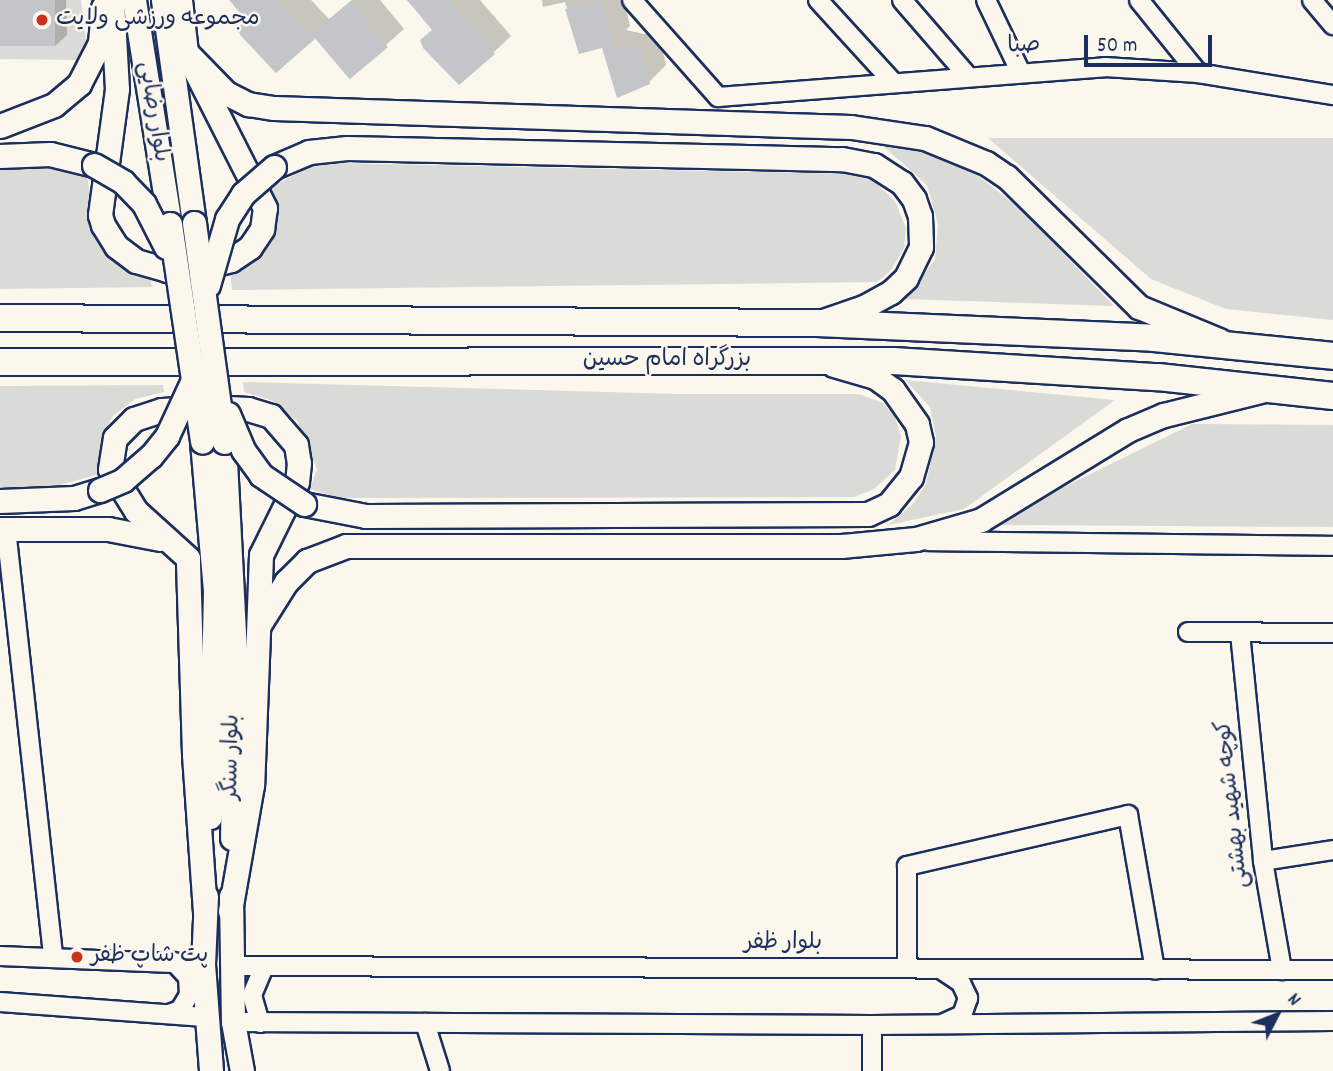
<!DOCTYPE html>
<html>
<head>
<meta charset="utf-8">
<style>
  body { margin:0 }
  #map { position:relative; width:1333px; height:1071px; overflow:hidden; background:#fbf7ec; font-family:Dekko,"Playpen Sans Arabic",sans-serif }
  div>[style] { position:absolute }
  [style*='--x'] { left:calc(var(--x)*1px); top:calc(var(--y)*1px); width:calc(var(--w)*1px); rotate:calc(var(--a)*1deg) }
  .green>* { inset:0; background:#dadad7 }
  .shadow>* { inset:0; background:#0003 }
  .building>* { inset:0; background:#c3c5c9; transform-origin:0 0 }
  .roads { filter:drop-shadow(2px 0 #1b2f5e) drop-shadow(-2px 0 #1b2f5e) drop-shadow(0 2px #1b2f5e) drop-shadow(0 -2px #1b2f5e) }
  .minor>* { height:18px; margin:-9px; padding:0 9px; transform-origin:9px; border-radius:9px; background:#fbf7ec }
  .major>* { height:23px; margin:-11.5px; padding:0 11.5px; transform-origin:11.5px; border-radius:11.5px; background:#fbf7ec }
  .highway>* { height:26px; margin:-13px; padding:0 13px; transform-origin:13px; border-radius:13px; background:#fbf7ec }
  .bridges { filter:drop-shadow(2px 0 #1b2f5e) drop-shadow(-2px 0 #1b2f5e) drop-shadow(0 2px #1b2f5e) drop-shadow(0 -2px #1b2f5e) }
  .major-bridge>* { height:23px; margin:-11.5px; padding:0 11.5px; transform-origin:11.5px; border-radius:11.5px; background:#fbf7ec }
  .dots>* { width:19px; height:19px; translate:-50% -50%; box-sizing:border-box; border:4px solid #fbf7ec; border-radius:50% }
  span { translate:-50% -50%; white-space:nowrap; text-align:center; line-height:1.15; -webkit-text-stroke:5px #fbf7ec; paint-order:stroke }
  .poi-label { font-size:23px; color:#1b2f5e }
  .left { translate:0 -50%; text-align:left }
  .street-label { font-size:23px; color:#1b2f5e }
  .north { position:absolute; left:1242px; top:980px; width:70px; height:70px; -webkit-text-stroke:5px #fbf7ec; paint-order:stroke; rotate:48deg; font-size:19px; font-weight:700; line-height:28px; text-align:center; color:#1b2f5e }
  .north::after { content:''; display:block; margin:auto; width:24px; height:32px; background:#1b2f5e; clip-path:polygon(50% 0,100% 100%,50% 72%,0 100%) }
  .scale { position:absolute; left:1084px; top:35px; width:128px; height:32px; box-sizing:border-box; border:4px solid #1b2f5e; border-top:0; padding-left:9px; font-size:21px; line-height:24px; white-space:nowrap; color:#1b2f5e; -webkit-text-stroke:5px #fbf7ec; paint-order:stroke }
</style>
</head>
<body>
<div id="map">
  <div class="green">
    <div style="clip-path:polygon(0 0,81px 0,86px 40px,77px 60px,0 59px)"></div>
    <div style="clip-path:polygon(988px 138px,1333px 138px,1333px 320px,1226px 309px,1151px 279px)"></div>
    <div style="clip-path:polygon(883px 146px,933px 147px,968px 168px,1024px 212px,1114px 306px,906px 299px,935px 259px,938px 224px,927px 185px)"></div>
    <div style="clip-path:polygon(335px 163px,851px 174px,871px 179px,895px 201px,906px 228px,904px 248px,891px 270px,877px 282px,232px 290px,230px 273px,259px 254px,268px 240px,275px 219px,272px 187px,311px 166px)"></div>
    <div style="clip-path:polygon(62px 167px,87px 175px,94px 222px,150px 276px,152px 287px,0 289px,0 169px)"></div>
    <div style="clip-path:polygon(905px 380px,1115px 400px,964px 509px,888px 525px,913px 504px,926px 484px,936px 437px,930px 407px)"></div>
    <div style="clip-path:polygon(243px 382px,679px 394px,859px 394px,883px 403px,895px 417px,901px 436px,895px 470px,874px 489px,854px 497px,339px 498px,310px 489px,317px 469px,297px 421px,273px 401px,244px 392px)"></div>
    <div style="clip-path:polygon(163px 385px,164px 392px,135px 399px,112px 417px,101px 441px,100px 474px,48px 488px,0 489px,0 386px)"></div>
    <div style="clip-path:polygon(1192px 424px,1333px 425px,1333px 527px,996px 525px,1007px 515px)"></div>
  </div>
  <div class="shadow">
    <div style="clip-path:polygon(0 0,66px 0,67px 35px,55px 46px,0 44px)"></div>
    <div style="clip-path:polygon(232px 0,311px 0,329px 19px,352px 0,380px 0,404px 29px,352px 75px,316px 36px,276px 70px)"></div>
    <div style="clip-path:polygon(407px 0,480px 0,511px 36px,493px 53px,434px 29px)"></div>
    <div style="clip-path:polygon(542px 0,624px 0,630px 26px,626px 30px,644px 34px,658px 30px,666px 65px,649px 82px,603px 46px,580px 52px,565px 2px,543px 7px)"></div>
  </div>
  <div class="building">
    <div style="left:0;top:0;width:55px;height:46px"></div>
    <div style="clip-path:polygon(229px 0,276px 0,315px 39px,276px 73px,241px 36px,237px 28px,246px 20px)"></div>
    <div style="clip-path:polygon(407px 0,449px 0,495px 54px,459px 85px,423px 48px,420px 40px,432px 30px)"></div>
    <div style="left:350px;top:2px;width:59px;height:50px;rotate:50deg"></div>
    <div style="clip-path:polygon(603px 2px,613px 45px,607px 47px,625px 51px,641px 47px,650px 84px,617px 98px,602px 48px,579px 54px,565px 9px)"></div>
  </div>
  <div class="roads">
    <div class="minor">
      <div style="--x:632;--y:0;--w:130;--a:48.4"></div>
      <div style="--x:718;--y:97;--w:388;--a:-4.4"></div>
      <div style="--x:1105;--y:67;--w:93;--a:3.7"></div>
      <div style="--x:1198;--y:73;--w:137;--a:9.3"></div>
      <div style="--x:818;--y:0;--w:108;--a:47.6"></div>
      <div style="--x:902;--y:0;--w:99;--a:49.1"></div>
      <div style="--x:986;--y:0;--w:79;--a:64.4"></div>
      <div style="--x:1139;--y:0;--w:94;--a:51.1"></div>
      <div style="--x:1312;--y:0;--w:33;--a:50"></div>
      <div style="--x:6;--y:529;--w:431;--a:83.7"></div>
      <div style="--x:928;--y:541;--w:405;--a:0.7"></div>
      <div style="--x:1188;--y:632;--w:145;--a:0.4"></div>
      <div style="--x:1240;--y:633;--w:229;--a:84.2"></div>
      <div style="--x:1263;--y:861;--w:111;--a:80.1"></div>
      <div style="--x:1263;--y:861;--w:71;--a:-8.9"></div>
      <div style="--x:0;--y:956;--w:203;--a:2.3"></div>
      <div style="--x:232;--y:966;--w:1101;--a:0.21"></div>
      <div style="--x:907;--y:968;--w:102;--a:-90"></div>
      <div style="--x:907;--y:866;--w:227;--a:-13"></div>
      <div style="--x:1128;--y:815;--w:157;--a:80.1"></div>
      <div style="--x:942;--y:970;--w:23;--a:34"></div>
      <div style="--x:961;--y:983;--w:17;--a:65"></div>
      <div style="--x:968;--y:998;--w:18;--a:109"></div>
      <div style="--x:962;--y:1015;--w:20;--a:156"></div>
      <div style="--x:0;--y:1002;--w:205;--a:4.2"></div>
      <div style="--x:169;--y:1014;--w:12;--a:-20"></div>
      <div style="--x:180;--y:1010;--w:17;--a:-59"></div>
      <div style="--x:189;--y:995;--w:18;--a:-93"></div>
      <div style="--x:188;--y:977;--w:21;--a:-133"></div>
      <div style="--x:233;--y:1022;--w:639;--a:0.27"></div>
      <div style="--x:872;--y:1025;--w:461;--a:-0.5"></div>
      <div style="--x:260;--y:1023;--w:29;--a:-106"></div>
      <div style="--x:252;--y:995;--w:30;--a:-67"></div>
      <div style="--x:425;--y:1023;--w:50;--a:72.6"></div>
      <div style="--x:872;--y:1025;--w:46;--a:90"></div>
    </div>
    <div class="major">
      <div style="--x:112;--y:0;--w:89;--a:86.8"></div>
      <div style="--x:117;--y:89;--w:127;--a:97.7"></div>
      <div style="--x:100;--y:215;--w:10;--a:73"></div>
      <div style="--x:103;--y:225;--w:25;--a:58"></div>
      <div style="--x:116;--y:246;--w:25;--a:37"></div>
      <div style="--x:136;--y:261;--w:32;--a:16"></div>
      <div style="--x:167;--y:270;--w:25;--a:0"></div>
      <div style="--x:192;--y:270;--w:40;--a:-14.4"></div>
      <div style="--x:231;--y:260;--w:23;--a:-34"></div>
      <div style="--x:250;--y:247;--w:22;--a:-56"></div>
      <div style="--x:262;--y:229;--w:21;--a:-82"></div>
      <div style="--x:265;--y:208;--w:175;--a:-116.9"></div>
      <div style="--x:186;--y:52;--w:52;--a:-96.6"></div>
      <div style="--x:134;--y:0;--w:227;--a:80.9"></div>
      <div style="--x:163;--y:0;--w:225;--a:82.1"></div>
      <div style="--x:186;--y:52;--w:57;--a:45.7"></div>
      <div style="--x:226;--y:93;--w:25;--a:27"></div>
      <div style="--x:248;--y:104;--w:26;--a:9"></div>
      <div style="--x:274;--y:108;--w:577;--a:1.89"></div>
      <div style="--x:851;--y:127;--w:75;--a:8.5"></div>
      <div style="--x:925;--y:138;--w:66;--a:22.3"></div>
      <div style="--x:986;--y:163;--w:25;--a:34"></div>
      <div style="--x:1007;--y:177;--w:185;--a:44.6"></div>
      <div style="--x:1139;--y:307;--w:87;--a:22.4"></div>
      <div style="--x:0;--y:126;--w:58;--a:-21.3"></div>
      <div style="--x:54;--y:105;--w:33;--a:-40"></div>
      <div style="--x:79;--y:84;--w:46;--a:-62.9"></div>
      <div style="--x:100;--y:43;--w:36;--a:-85"></div>
      <div style="--x:0;--y:156;--w:50;--a:-2.3"></div>
      <div style="--x:50;--y:154;--w:45;--a:14"></div>
      <div style="--x:274;--y:167;--w:38;--a:-23"></div>
      <div style="--x:309;--y:152;--w:38;--a:-6"></div>
      <div style="--x:347;--y:148;--w:495;--a:1.3"></div>
      <div style="--x:842;--y:159;--w:33;--a:11"></div>
      <div style="--x:874;--y:165;--w:33;--a:33"></div>
      <div style="--x:902;--y:183;--w:20;--a:53"></div>
      <div style="--x:914;--y:199;--w:18;--a:71"></div>
      <div style="--x:920;--y:216;--w:31;--a:88"></div>
      <div style="--x:921;--y:247;--w:34;--a:116"></div>
      <div style="--x:906;--y:278;--w:21;--a:137"></div>
      <div style="--x:891;--y:292;--w:31;--a:151"></div>
      <div style="--x:864;--y:307;--w:43;--a:161.1"></div>
      <div style="--x:202;--y:442;--w:150;--a:85"></div>
      <div style="--x:215;--y:591;--w:226;--a:91.3"></div>
      <div style="--x:224;--y:442;--w:208;--a:87"></div>
      <div style="--x:235;--y:650;--w:188;--a:90.9"></div>
      <div style="--x:0;--y:501;--w:74;--a:-2.3"></div>
      <div style="--x:74;--y:498;--w:27;--a:-17"></div>
      <div style="--x:304;--y:504;--w:63;--a:11"></div>
      <div style="--x:366;--y:516;--w:502;--a:-0.23"></div>
      <div style="--x:868;--y:514;--w:23;--a:-25"></div>
      <div style="--x:889;--y:504;--w:35;--a:-51"></div>
      <div style="--x:911;--y:477;--w:36;--a:-74"></div>
      <div style="--x:921;--y:442;--w:18;--a:-103"></div>
      <div style="--x:917;--y:424;--w:42;--a:-125.2"></div>
      <div style="--x:893;--y:390;--w:22;--a:-144"></div>
      <div style="--x:875;--y:377;--w:43;--a:-163.7"></div>
      <div style="--x:0;--y:529;--w:108;--a:0"></div>
      <div style="--x:108;--y:529;--w:53;--a:10.9"></div>
      <div style="--x:259;--y:625;--w:51;--a:-57.9"></div>
      <div style="--x:286;--y:582;--w:30;--a:-45"></div>
      <div style="--x:307;--y:561;--w:42;--a:-21"></div>
      <div style="--x:346;--y:546;--w:495;--a:0"></div>
      <div style="--x:841;--y:546;--w:75;--a:-5.3"></div>
      <div style="--x:916;--y:539;--w:68;--a:-16.3"></div>
      <div style="--x:981;--y:520;--w:172;--a:-31.5"></div>
      <div style="--x:1128;--y:430;--w:39;--a:-23"></div>
      <div style="--x:1164;--y:415;--w:99;--a:-14"></div>
      <div style="--x:206;--y:896;--w:68;--a:92.5"></div>
      <div style="--x:203;--y:964;--w:107;--a:85.7"></div>
      <div style="--x:231;--y:896;--w:126;--a:89.1"></div>
      <div style="--x:233;--y:1022;--w:50;--a:79.6"></div>
      <div style="--x:205;--y:912;--w:158;--a:-94"></div>
      <div style="--x:194;--y:754;--w:196;--a:-91.8"></div>
      <div style="--x:188;--y:558;--w:70;--a:-137.9"></div>
      <div style="--x:136;--y:511;--w:49;--a:-121.8"></div>
      <div style="--x:110;--y:469;--w:31;--a:-81"></div>
      <div style="--x:115;--y:438;--w:27;--a:-45"></div>
      <div style="--x:134;--y:419;--w:29;--a:-18"></div>
      <div style="--x:162;--y:410;--w:48;--a:-3.6"></div>
      <div style="--x:210;--y:407;--w:38;--a:3"></div>
      <div style="--x:248;--y:409;--w:24;--a:17"></div>
      <div style="--x:271;--y:416;--w:38;--a:49"></div>
      <div style="--x:296;--y:445;--w:18;--a:81"></div>
      <div style="--x:299;--y:463;--w:19;--a:96"></div>
      <div style="--x:297;--y:482;--w:81;--a:116.3"></div>
      <div style="--x:261;--y:555;--w:230;--a:92.2"></div>
      <div style="--x:252;--y:785;--w:128;--a:99.9"></div>
    </div>
    <div class="highway">
      <div style="--x:0;--y:318;--w:817;--a:0.35"></div>
      <div style="--x:817;--y:323;--w:337;--a:2.5"></div>
      <div style="--x:1154;--y:338;--w:180;--a:5.7"></div>
      <div style="--x:0;--y:362;--w:893;--a:-0.06"></div>
      <div style="--x:893;--y:361;--w:265;--a:3.5"></div>
      <div style="--x:1158;--y:377;--w:176;--a:6.2"></div>
    </div>
  </div>
  <div class="bridges">
    <div class="major-bridge">
      <div style="--x:94;--y:165;--w:34;--a:30"></div>
      <div style="--x:123;--y:182;--w:30;--a:46"></div>
      <div style="--x:144;--y:204;--w:48;--a:62.9"></div>
      <div style="--x:194;--y:223;--w:221;--a:82.2"></div>
      <div style="--x:170;--y:224;--w:220;--a:81.6"></div>
      <div style="--x:208;--y:285;--w:69;--a:-73.9"></div>
      <div style="--x:227;--y:219;--w:30;--a:-57"></div>
      <div style="--x:243;--y:194;--w:41;--a:-41.1"></div>
      <div style="--x:228;--y:414;--w:39;--a:67"></div>
      <div style="--x:243;--y:450;--w:31;--a:54"></div>
      <div style="--x:261;--y:475;--w:52;--a:34"></div>
      <div style="--x:100;--y:490;--w:25;--a:-23"></div>
      <div style="--x:123;--y:480;--w:37;--a:-41"></div>
      <div style="--x:151;--y:456;--w:26;--a:-51"></div>
      <div style="--x:167;--y:436;--w:62;--a:-65.1"></div>
    </div>
  </div>
  <div class="dots">
    <div style="left:42px;top:20px;background:#c8321e"></div>
    <div style="left:77px;top:957px;background:#c8321e"></div>
  </div>
  <div class="poi-label">
    <span class="left" style="left:56px;top:20px">مجموعه ورزشی ولایت</span>
    <span class="left" style="left:91px;top:957px">پت شاپ ظفر</span>
  </div>
  <div class="street-label">
    <span style="left:1024px;top:47px;rotate:-3deg">صبا</span>
    <span style="left:152px;top:112px;rotate:81deg">بلوار رضایی</span>
    <span style="left:667px;top:361px">بزرگراه امام حسین</span>
    <span style="left:233px;top:757px;rotate:-89deg">بلوار سنگر</span>
    <span style="left:1234px;top:804px;rotate:-96deg">کوچه شهید بهشتی</span>
    <span style="left:783px;top:944px">بلوار ظفر</span>
  </div>
  <div class="north">N</div>
  <div class="scale">50 m</div>
</div>
</body>
</html>
